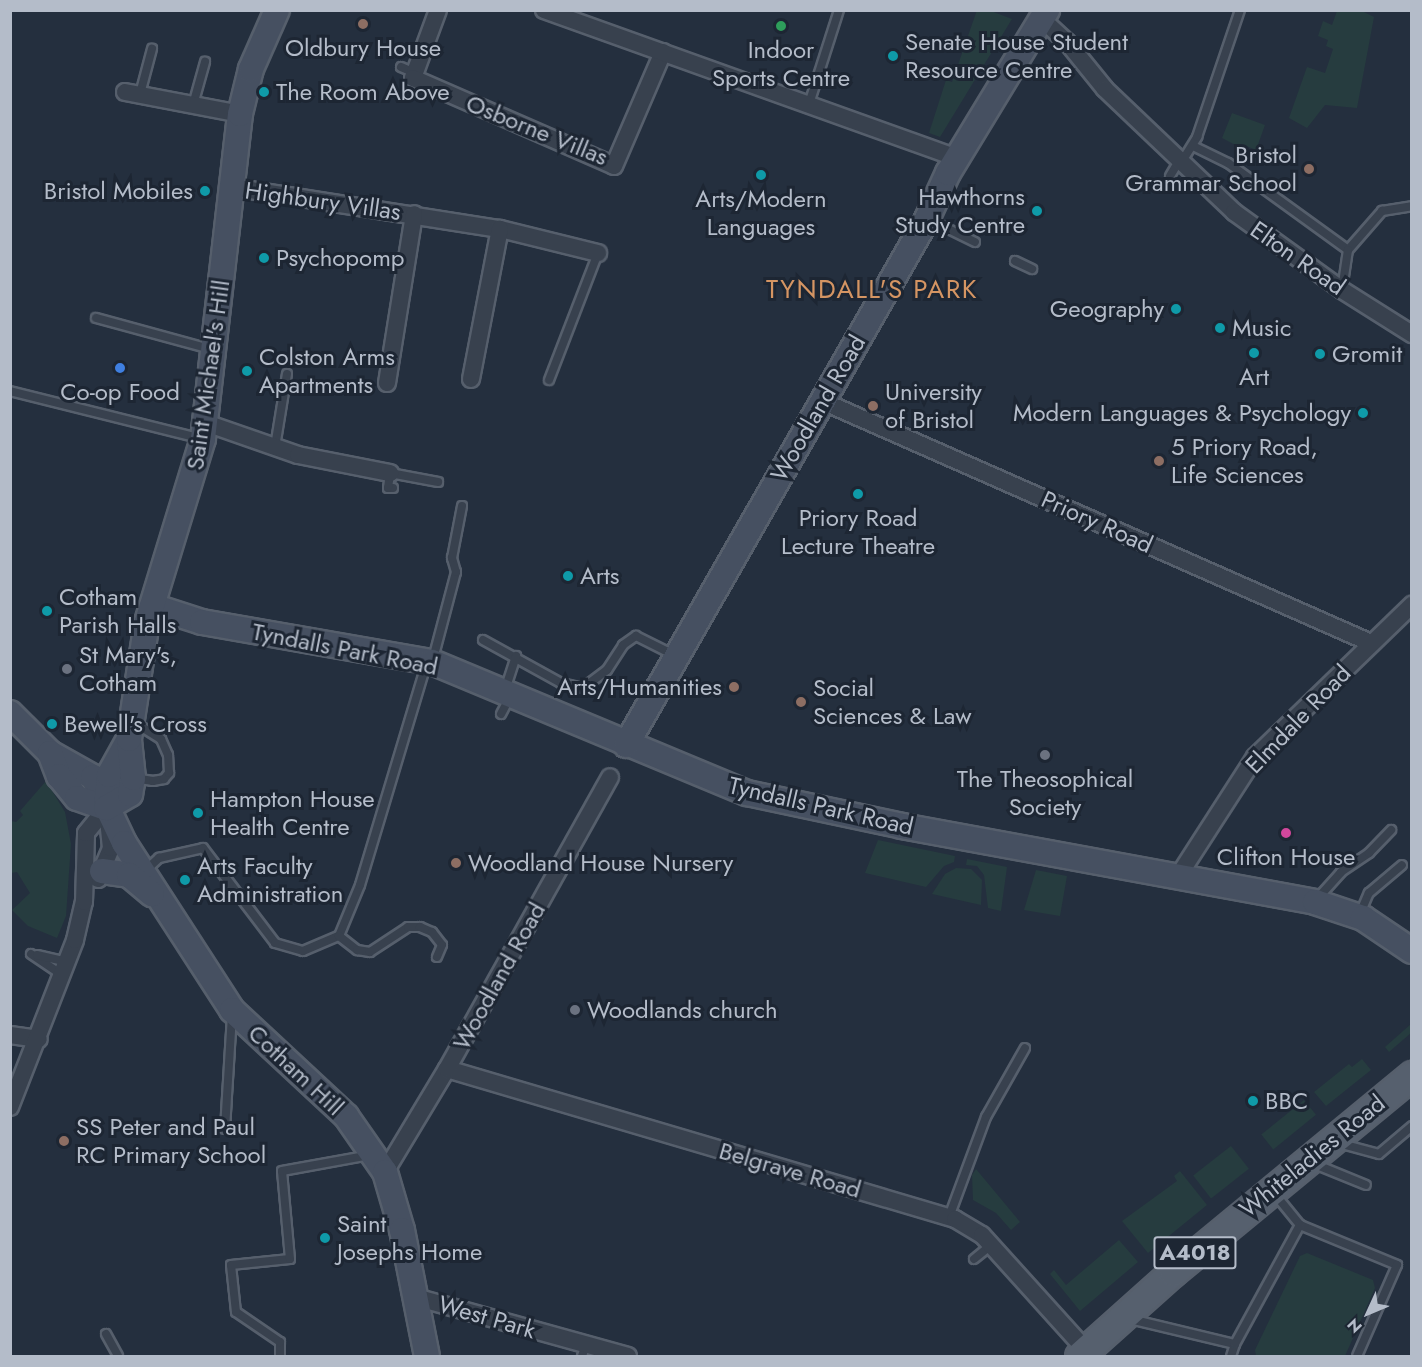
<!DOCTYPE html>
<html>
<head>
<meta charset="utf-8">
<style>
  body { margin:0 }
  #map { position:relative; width:1422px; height:1367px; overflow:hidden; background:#242f3e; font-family:Jost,sans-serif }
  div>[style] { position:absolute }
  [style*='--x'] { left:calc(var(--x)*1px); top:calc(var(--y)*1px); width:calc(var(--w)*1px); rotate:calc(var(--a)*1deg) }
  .green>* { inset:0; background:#263c3f; transform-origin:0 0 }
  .roads { filter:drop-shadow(2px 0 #565f6c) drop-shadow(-2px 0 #565f6c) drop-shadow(0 2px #565f6c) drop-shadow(0 -2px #565f6c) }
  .lane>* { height:8px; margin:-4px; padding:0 4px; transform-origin:4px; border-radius:4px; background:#38414e }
  .street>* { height:16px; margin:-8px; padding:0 8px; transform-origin:8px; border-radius:8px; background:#38414e }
  .secondary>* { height:24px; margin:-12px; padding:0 12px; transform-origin:12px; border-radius:12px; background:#465061 }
  .primary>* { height:27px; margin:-13.5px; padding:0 13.5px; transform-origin:13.5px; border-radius:13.5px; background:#56606e }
  .dots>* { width:16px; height:16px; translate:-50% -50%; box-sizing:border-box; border:3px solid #1d2633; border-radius:50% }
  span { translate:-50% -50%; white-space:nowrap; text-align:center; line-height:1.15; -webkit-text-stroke:6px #1d2633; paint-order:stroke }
  .shield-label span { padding:2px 4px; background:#1d2633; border:2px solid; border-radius:4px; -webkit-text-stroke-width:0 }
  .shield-label { font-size:22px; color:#b4bcc9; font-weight:700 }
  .poi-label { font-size:24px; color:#b4bcc9 }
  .left { translate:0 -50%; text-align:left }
  .right { translate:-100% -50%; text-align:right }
  .street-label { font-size:24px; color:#b4bcc9 }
  .neighbourhood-label { font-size:26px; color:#d59563; letter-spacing:1.5px }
  .frame { position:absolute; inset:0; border:12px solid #b4bcc9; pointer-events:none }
  .north { position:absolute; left:1338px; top:1283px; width:60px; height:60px; -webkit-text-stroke:4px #1d2633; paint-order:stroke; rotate:226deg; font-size:16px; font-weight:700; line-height:24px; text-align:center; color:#b4bcc9 }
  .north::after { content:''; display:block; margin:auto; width:21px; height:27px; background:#b4bcc9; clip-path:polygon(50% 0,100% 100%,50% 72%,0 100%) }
</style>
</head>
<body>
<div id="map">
  <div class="green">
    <div style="clip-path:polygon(977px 10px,991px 11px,1012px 19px,940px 137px,929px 133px,946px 80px,952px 82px)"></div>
    <div style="clip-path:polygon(1337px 11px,1362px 11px,1374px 17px,1357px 108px,1325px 105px,1307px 128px,1289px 118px,1307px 67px,1325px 73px,1333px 49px,1326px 46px,1328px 40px,1318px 36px,1323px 21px,1332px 25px)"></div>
    <div style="clip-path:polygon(1232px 113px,1265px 125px,1256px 150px,1244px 145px,1243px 149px,1222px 138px)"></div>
    <div style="clip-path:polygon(46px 781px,65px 812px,71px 844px,66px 916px,57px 938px,28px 926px,12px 910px,30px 893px,17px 872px,11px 873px,11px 821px,16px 822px,23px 815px,20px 811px)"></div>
    <div style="clip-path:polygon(878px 840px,955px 856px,954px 862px,944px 866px,926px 887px,865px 873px)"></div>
    <div style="clip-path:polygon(967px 859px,1007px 867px,1001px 911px,988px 908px,984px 875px,977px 866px,966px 865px)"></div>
    <div style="clip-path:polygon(956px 868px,971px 869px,982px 880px,981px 905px,932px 894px,945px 874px)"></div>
    <div style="clip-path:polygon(1036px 870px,1067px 876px,1060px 916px,1024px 910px)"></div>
    <div style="clip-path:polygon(1411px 1024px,1411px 1033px,1389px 1052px,1385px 1047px)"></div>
    <div style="clip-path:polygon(1362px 1059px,1371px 1070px,1326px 1106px,1314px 1092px,1349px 1064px,1352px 1067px)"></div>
    <div style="left:1304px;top:1100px;width:19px;height:55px;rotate:51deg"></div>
    <div style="left:1231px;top:1146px;width:29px;height:48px;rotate:52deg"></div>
    <div style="clip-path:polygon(976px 1169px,1020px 1222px,1011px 1230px,996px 1213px,973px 1200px,972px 1175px)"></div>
    <div style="clip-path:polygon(1180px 1171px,1207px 1205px,1148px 1253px,1122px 1221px,1177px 1181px,1174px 1176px)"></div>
    <div style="clip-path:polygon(1119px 1240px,1138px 1262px,1080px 1311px,1050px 1274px,1054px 1270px,1066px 1285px)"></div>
    <div style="clip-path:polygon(1307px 1253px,1373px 1280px,1375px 1288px,1345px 1356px,1256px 1356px,1255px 1350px,1300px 1256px)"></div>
  </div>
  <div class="roads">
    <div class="lane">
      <div style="--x:401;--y:67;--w:15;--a:23"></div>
      <div style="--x:140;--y:94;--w:47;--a:-75.1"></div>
      <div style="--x:809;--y:104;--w:99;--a:-72.3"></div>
      <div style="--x:193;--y:105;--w:45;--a:-74.4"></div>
      <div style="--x:1193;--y:146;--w:39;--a:26"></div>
      <div style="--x:1228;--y:163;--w:148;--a:35.9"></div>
      <div style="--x:1348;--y:250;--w:52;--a:-48.9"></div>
      <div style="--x:1382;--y:211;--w:30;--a:-9"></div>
      <div style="--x:1181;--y:163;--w:31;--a:-58"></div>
      <div style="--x:1197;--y:137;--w:134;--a:-71.3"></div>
      <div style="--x:1170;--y:176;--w:17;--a:-59"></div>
      <div style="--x:930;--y:220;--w:50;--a:26.1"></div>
      <div style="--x:1015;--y:261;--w:19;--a:25"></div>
      <div style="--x:1342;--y:290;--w:40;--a:-81.5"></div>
      <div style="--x:96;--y:318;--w:118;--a:15.2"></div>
      <div style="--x:549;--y:380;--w:136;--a:-68.9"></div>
      <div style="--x:10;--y:391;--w:198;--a:14"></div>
      <div style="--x:275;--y:447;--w:74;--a:-80.7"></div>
      <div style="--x:393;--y:488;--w:5;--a:180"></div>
      <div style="--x:388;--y:488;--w:15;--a:-82"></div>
      <div style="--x:390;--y:473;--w:49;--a:10.6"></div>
      <div style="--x:483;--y:640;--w:89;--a:28.9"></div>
      <div style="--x:561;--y:683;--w:23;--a:13"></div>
      <div style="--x:583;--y:688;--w:30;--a:-37"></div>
      <div style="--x:607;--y:670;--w:30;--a:-57"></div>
      <div style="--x:623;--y:645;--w:16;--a:-35"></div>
      <div style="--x:636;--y:636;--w:45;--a:26.6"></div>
      <div style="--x:433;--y:659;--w:90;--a:-75.2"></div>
      <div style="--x:456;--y:572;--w:15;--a:-106"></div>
      <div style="--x:452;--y:558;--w:53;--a:-79.1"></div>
      <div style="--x:505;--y:690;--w:36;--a:-72"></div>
      <div style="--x:501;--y:714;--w:19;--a:-62"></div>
      <div style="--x:134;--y:778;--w:19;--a:9"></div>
      <div style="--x:153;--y:781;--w:11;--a:-10"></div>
      <div style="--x:164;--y:779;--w:8;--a:-50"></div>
      <div style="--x:169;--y:773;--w:18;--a:-93"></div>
      <div style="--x:168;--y:755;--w:17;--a:-114"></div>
      <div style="--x:161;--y:739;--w:31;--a:-148"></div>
      <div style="--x:146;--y:870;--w:18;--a:-43"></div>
      <div style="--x:159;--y:858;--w:45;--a:-12.8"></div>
      <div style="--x:203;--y:848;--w:119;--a:52.8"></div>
      <div style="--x:275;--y:943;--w:29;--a:16"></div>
      <div style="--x:303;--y:951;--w:39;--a:-23"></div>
      <div style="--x:339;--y:936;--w:55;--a:-67.6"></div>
      <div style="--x:360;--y:885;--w:233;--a:-73.3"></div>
      <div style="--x:1317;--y:899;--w:36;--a:-48"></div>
      <div style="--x:1341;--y:872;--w:34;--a:-34"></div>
      <div style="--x:1369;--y:853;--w:32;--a:-46"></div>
      <div style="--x:1359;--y:916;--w:25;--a:-67"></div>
      <div style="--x:1369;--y:893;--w:43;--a:-40.3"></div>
      <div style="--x:339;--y:936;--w:23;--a:38"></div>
      <div style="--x:357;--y:950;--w:13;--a:9"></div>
      <div style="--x:370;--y:952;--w:45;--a:-33.3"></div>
      <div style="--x:408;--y:927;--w:12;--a:0"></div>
      <div style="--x:420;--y:927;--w:13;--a:23"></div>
      <div style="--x:432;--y:932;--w:16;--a:52"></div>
      <div style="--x:442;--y:945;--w:13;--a:113"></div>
      <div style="--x:31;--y:954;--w:37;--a:34"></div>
      <div style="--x:37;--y:955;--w:31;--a:13"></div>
      <div style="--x:225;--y:1129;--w:113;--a:-86.5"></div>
      <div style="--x:1338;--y:1143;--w:42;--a:15"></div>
      <div style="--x:1379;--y:1154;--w:43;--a:-40.3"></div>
      <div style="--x:1312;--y:1163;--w:58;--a:22.2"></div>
      <div style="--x:1274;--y:1193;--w:41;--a:50.9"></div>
      <div style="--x:1300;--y:1225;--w:105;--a:22.4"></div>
      <div style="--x:1397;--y:1265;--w:99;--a:113.7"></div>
      <div style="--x:949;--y:1217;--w:107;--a:-69.7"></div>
      <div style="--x:986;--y:1117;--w:79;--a:-60.5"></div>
      <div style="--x:974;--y:1259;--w:22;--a:-39"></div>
      <div style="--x:1130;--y:1319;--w:108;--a:13.4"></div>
      <div style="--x:1235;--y:1344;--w:13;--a:108"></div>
      <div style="--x:106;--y:1334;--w:25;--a:61"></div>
      <div style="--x:1235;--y:1344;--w:136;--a:-61.4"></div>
      <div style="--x:280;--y:1356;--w:14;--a:-90"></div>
      <div style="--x:280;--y:1342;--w:53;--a:-145.7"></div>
      <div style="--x:236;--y:1312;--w:47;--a:-96.1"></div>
      <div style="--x:231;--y:1265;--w:59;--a:-5.8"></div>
      <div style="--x:290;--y:1259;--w:88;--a:-95.2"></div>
      <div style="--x:282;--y:1171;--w:89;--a:-10.3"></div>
      <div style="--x:582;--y:1356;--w:12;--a:-70"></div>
    </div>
    <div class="street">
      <div style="--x:438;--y:10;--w:72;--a:110.2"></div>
      <div style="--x:413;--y:78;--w:219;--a:23.6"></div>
      <div style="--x:614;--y:166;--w:124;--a:-66.7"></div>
      <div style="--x:544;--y:10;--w:439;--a:19.7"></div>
      <div style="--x:1042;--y:19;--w:34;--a:43"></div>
      <div style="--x:1067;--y:42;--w:60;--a:51"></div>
      <div style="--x:1105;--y:89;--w:178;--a:43.6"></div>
      <div style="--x:1234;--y:212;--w:133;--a:35.8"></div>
      <div style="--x:1342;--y:290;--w:83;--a:32.2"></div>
      <div style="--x:125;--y:92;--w:117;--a:10.8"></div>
      <div style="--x:231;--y:187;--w:272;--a:8.9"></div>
      <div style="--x:500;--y:229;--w:101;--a:13.8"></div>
      <div style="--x:471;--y:379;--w:153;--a:-79.1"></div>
      <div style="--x:387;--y:383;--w:171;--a:-80.9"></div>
      <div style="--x:822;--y:401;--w:600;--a:23.79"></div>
      <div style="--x:206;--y:423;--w:97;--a:19.2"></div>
      <div style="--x:298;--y:455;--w:94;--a:11.1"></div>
      <div style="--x:1179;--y:875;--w:140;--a:-57.2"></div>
      <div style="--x:1255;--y:757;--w:219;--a:-44.1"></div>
      <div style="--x:98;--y:879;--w:34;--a:-67"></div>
      <div style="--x:111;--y:848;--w:27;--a:-96"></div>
      <div style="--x:10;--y:1035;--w:29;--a:8"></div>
      <div style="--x:447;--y:1069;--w:530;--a:16.45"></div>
      <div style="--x:955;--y:1219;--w:31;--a:31"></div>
      <div style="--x:982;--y:1235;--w:154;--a:47.9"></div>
      <div style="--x:10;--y:1107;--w:179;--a:-68.7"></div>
      <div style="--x:75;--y:940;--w:39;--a:-77"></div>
      <div style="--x:84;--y:902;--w:69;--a:-88.3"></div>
      <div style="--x:86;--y:833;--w:32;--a:-51"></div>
      <div style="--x:385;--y:1172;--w:120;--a:-59"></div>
      <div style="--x:447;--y:1069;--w:334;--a:-60.8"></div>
      <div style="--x:415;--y:1297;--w:221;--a:15.5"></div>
    </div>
    <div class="secondary">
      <div style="--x:152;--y:606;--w:52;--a:17.7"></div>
      <div style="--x:202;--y:622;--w:233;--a:9.9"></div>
      <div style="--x:432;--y:662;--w:341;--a:22.6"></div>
      <div style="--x:747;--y:793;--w:158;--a:12"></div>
      <div style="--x:902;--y:826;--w:420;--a:10.4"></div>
      <div style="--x:1315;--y:902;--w:51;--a:18.4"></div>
      <div style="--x:1363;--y:918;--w:59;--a:34"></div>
      <div style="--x:10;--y:713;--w:57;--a:45"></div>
      <div style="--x:50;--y:753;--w:49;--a:29.2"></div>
      <div style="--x:93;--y:777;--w:73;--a:64.8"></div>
      <div style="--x:124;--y:843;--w:199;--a:57.1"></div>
      <div style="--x:232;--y:1010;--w:156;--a:42.9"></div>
      <div style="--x:346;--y:1116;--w:68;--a:55.1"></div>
      <div style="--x:385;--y:1172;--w:60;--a:73.7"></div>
      <div style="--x:402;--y:1230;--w:128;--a:78.8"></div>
      <div style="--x:626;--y:745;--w:606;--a:-60.22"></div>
      <div style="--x:927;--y:219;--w:51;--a:-65.5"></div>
      <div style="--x:948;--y:173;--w:191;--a:-58.7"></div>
      <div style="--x:50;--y:753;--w:25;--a:69"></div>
      <div style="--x:59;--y:776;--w:28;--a:51"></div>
      <div style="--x:77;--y:798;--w:31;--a:19"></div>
      <div style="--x:106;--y:806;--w:31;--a:-84"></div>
      <div style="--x:109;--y:775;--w:41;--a:-60.9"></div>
      <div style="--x:106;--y:808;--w:28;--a:-30"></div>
      <div style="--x:130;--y:794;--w:16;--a:-79"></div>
      <div style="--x:133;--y:778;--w:39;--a:-96"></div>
      <div style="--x:129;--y:739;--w:118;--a:-81.3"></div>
      <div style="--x:147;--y:622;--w:191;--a:-73"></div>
      <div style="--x:203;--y:439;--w:327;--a:-83.5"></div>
      <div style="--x:240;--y:114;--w:46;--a:-76.3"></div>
      <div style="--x:251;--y:69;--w:64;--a:-66.2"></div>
      <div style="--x:102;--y:871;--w:27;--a:8"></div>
      <div style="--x:129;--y:875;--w:30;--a:40"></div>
    </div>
    <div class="primary">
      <div style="--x:1079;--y:1356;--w:126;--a:-41.8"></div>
      <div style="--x:1173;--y:1272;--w:310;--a:-39.5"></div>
    </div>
  </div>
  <div class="dots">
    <div style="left:363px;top:24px;background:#8d6e63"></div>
    <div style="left:781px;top:26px;background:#2e9e5b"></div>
    <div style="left:893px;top:56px;background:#0f9aa8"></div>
    <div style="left:264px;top:92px;background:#0f9aa8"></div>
    <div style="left:1309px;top:169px;background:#8d6e63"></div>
    <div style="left:761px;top:175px;background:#0f9aa8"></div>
    <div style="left:205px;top:191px;background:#0f9aa8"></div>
    <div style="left:1037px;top:211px;background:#0f9aa8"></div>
    <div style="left:264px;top:258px;background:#0f9aa8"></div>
    <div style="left:1176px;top:309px;background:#0f9aa8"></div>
    <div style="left:1220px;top:328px;background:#0f9aa8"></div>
    <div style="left:1254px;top:353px;background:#0f9aa8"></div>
    <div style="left:1320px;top:354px;background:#0f9aa8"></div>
    <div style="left:120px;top:368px;background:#3f7fe0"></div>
    <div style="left:247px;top:371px;background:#0f9aa8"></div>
    <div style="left:873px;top:406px;background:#8d6e63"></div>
    <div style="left:1363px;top:413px;background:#0f9aa8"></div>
    <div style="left:1159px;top:461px;background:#8d6e63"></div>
    <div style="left:858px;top:494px;background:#0f9aa8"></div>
    <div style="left:568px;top:576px;background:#0f9aa8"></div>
    <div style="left:47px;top:611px;background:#0f9aa8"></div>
    <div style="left:67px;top:669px;background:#6b7280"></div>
    <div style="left:734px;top:687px;background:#8d6e63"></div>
    <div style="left:801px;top:702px;background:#8d6e63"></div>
    <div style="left:52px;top:724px;background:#0f9aa8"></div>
    <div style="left:1045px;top:755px;background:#6b7280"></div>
    <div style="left:198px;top:813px;background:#0f9aa8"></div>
    <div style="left:1286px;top:833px;background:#d1479c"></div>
    <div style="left:456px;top:863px;background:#8d6e63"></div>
    <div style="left:185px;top:880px;background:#0f9aa8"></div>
    <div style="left:575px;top:1010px;background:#6b7280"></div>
    <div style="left:1253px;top:1101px;background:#0f9aa8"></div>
    <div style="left:64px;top:1141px;background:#8d6e63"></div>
    <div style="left:325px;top:1238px;background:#0f9aa8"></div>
  </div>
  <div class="shield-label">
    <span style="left:1195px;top:1253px">A4018</span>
  </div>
  <div class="poi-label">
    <span class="left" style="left:905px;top:56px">Senate House Student<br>Resource Centre</span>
    <span style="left:363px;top:48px">Oldbury House</span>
    <span style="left:781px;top:64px">Indoor<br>Sports Centre</span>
    <span class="left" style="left:276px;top:92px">The Room Above</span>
    <span class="right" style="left:1297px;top:169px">Bristol<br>Grammar School</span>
    <span class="right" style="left:193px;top:191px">Bristol Mobiles</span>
    <span class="right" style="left:1025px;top:211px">Hawthorns<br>Study Centre</span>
    <span style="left:761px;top:213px">Arts/Modern<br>Languages</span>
    <span class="left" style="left:276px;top:258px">Psychopomp</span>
    <span class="right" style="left:1164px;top:309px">Geography</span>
    <span class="left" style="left:1232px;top:328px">Music</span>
    <span class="left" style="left:1332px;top:354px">Gromit</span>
    <span class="left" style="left:259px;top:371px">Colston Arms<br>Apartments</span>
    <span style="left:1254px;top:377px">Art</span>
    <span style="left:120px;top:392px">Co-op Food</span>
    <span class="left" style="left:885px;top:406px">University<br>of Bristol</span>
    <span class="right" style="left:1351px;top:413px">Modern Languages &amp; Psychology</span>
    <span class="left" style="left:1171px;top:461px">5 Priory Road,<br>Life Sciences</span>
    <span style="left:858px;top:532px">Priory Road<br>Lecture Theatre</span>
    <span class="left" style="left:580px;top:576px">Arts</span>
    <span class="left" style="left:59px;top:611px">Cotham<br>Parish Halls</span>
    <span class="left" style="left:79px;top:669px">St Mary's,<br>Cotham</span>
    <span class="right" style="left:722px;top:687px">Arts/Humanities</span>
    <span class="left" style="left:813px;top:702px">Social<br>Sciences &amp; Law</span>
    <span class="left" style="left:64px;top:724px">Bewell's Cross</span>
    <span style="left:1045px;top:793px">The Theosophical<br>Society</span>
    <span class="left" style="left:210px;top:813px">Hampton House<br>Health Centre</span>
    <span style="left:1286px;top:857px">Clifton House</span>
    <span class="left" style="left:468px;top:863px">Woodland House Nursery</span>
    <span class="left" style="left:197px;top:880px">Arts Faculty<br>Administration</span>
    <span class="left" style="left:587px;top:1010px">Woodlands church</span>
    <span class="left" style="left:1265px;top:1101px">BBC</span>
    <span class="left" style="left:76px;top:1141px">SS Peter and Paul<br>RC Primary School</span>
    <span class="left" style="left:337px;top:1238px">Saint<br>Josephs Home</span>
  </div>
  <div class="street-label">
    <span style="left:537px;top:130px;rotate:22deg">Osborne Villas</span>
    <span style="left:323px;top:201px;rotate:8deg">Highbury Villas</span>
    <span style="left:1298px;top:258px;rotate:35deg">Elton Road</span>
    <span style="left:208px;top:375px;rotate:-82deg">Saint Michael's Hill</span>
    <span style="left:818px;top:408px;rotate:-60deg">Woodland Road</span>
    <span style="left:1097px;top:522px;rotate:24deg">Priory Road</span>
    <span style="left:345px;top:649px;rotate:11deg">Tyndalls Park Road</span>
    <span style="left:1298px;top:719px;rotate:-46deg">Elmdale Road</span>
    <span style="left:821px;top:806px;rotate:13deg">Tyndalls Park Road</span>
    <span style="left:499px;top:976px;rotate:-61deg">Woodland Road</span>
    <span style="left:296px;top:1070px;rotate:43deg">Cotham Hill</span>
    <span style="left:1312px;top:1156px;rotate:-39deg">Whiteladies Road</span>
    <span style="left:790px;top:1170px;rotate:16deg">Belgrave Road</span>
    <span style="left:487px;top:1317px;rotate:16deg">West Park</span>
  </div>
  <div class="neighbourhood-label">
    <span style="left:872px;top:290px">TYNDALL'S PARK</span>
  </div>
  <div class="frame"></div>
  <div class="north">N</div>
</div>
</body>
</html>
